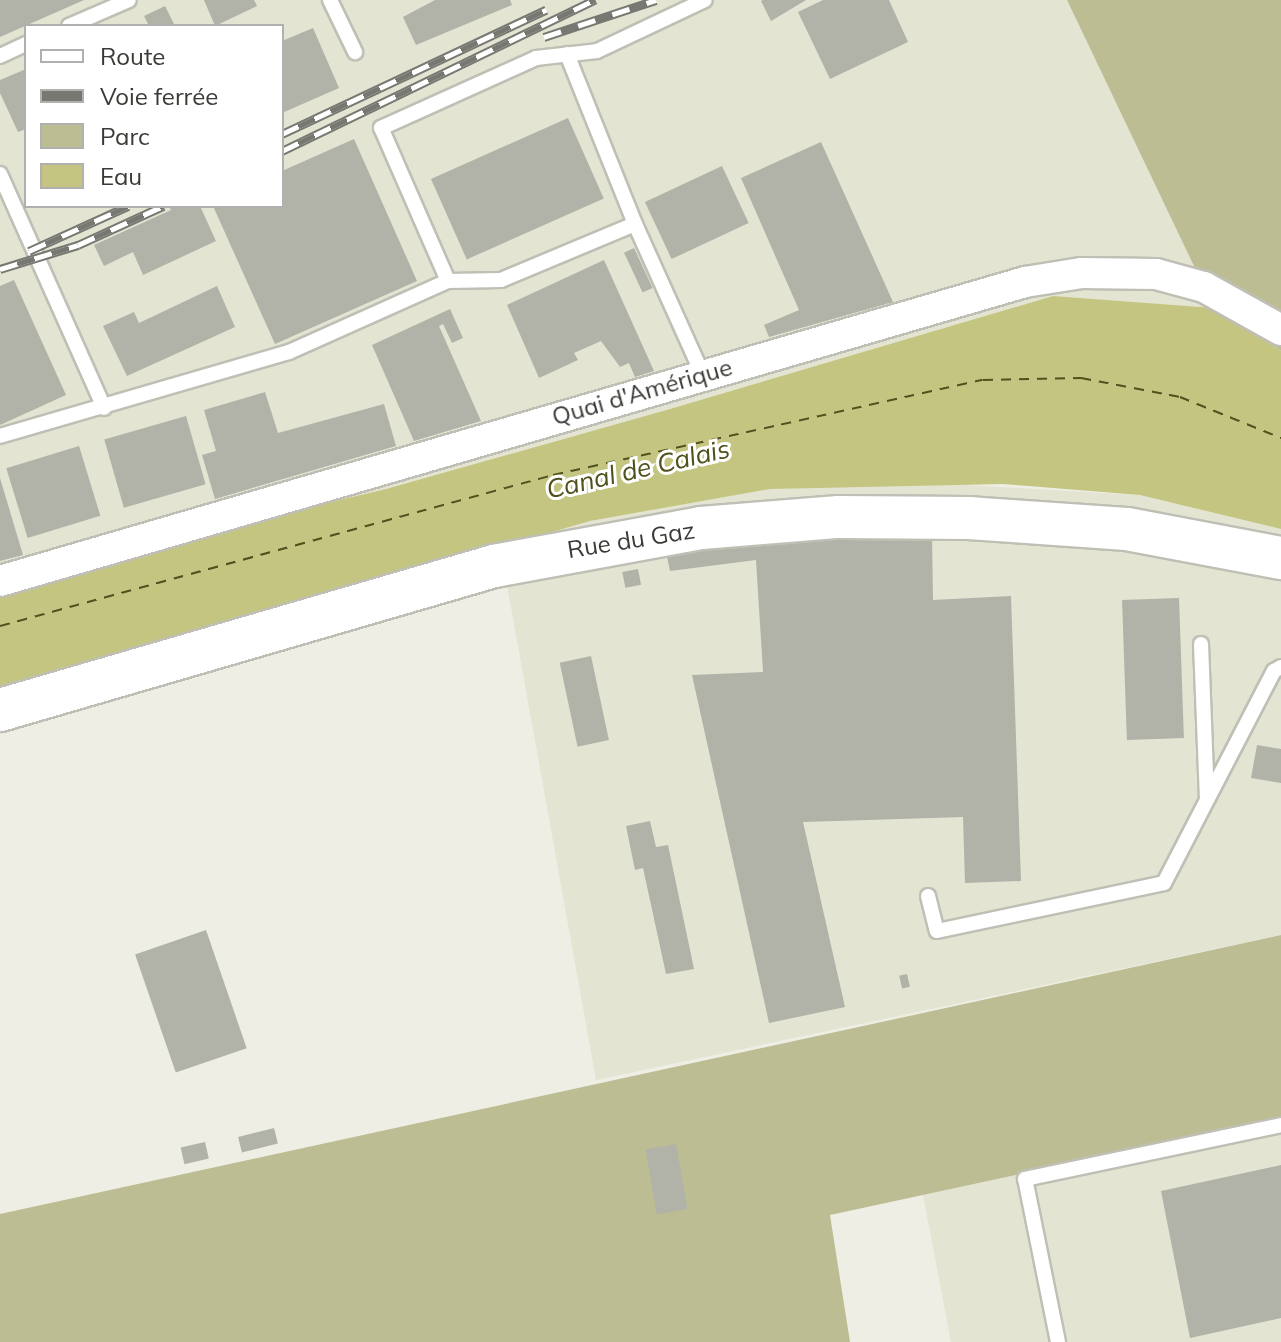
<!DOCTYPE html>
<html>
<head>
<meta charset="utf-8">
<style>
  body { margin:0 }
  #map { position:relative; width:1281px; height:1342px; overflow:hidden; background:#eeeee4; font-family:Mulish,sans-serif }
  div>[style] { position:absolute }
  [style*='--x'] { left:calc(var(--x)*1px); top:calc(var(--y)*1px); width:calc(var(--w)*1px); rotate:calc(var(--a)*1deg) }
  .built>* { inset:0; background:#e3e4d2 }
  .green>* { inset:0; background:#bcbd93 }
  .water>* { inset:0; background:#c4c580 }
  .ferry>* { height:2px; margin-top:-1px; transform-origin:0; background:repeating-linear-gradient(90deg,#50511d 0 10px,transparent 0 18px) }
  .building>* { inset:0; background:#b1b2a8; transform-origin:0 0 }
  .roads { filter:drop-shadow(2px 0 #bfbfb5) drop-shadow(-2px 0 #bfbfb5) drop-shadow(0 2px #bfbfb5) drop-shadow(0 -2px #bfbfb5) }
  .lane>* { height:14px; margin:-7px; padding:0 7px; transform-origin:7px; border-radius:7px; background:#fff }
  .street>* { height:30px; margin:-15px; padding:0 15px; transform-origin:15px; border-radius:15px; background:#fff }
  .secondary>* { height:42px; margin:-21px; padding:0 21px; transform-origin:21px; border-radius:21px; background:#fff }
  .rail>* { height:9px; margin-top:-4.5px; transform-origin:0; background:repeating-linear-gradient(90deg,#fff 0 18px,#787872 0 36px); box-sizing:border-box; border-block:2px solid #787872 }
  span { translate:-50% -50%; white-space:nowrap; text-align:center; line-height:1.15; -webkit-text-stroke:6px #fff; paint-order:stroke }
  .street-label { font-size:24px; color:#3a3a36 }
  .water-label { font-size:26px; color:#50511d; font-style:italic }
  .legend { position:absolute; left:24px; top:24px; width:260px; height:184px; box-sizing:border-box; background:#fff; border:2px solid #b0b0af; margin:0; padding:10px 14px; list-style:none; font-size:24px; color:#3a3a36 }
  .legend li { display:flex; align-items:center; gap:16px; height:40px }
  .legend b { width:40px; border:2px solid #b0b0af }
</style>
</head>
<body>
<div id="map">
  <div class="built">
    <div style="clip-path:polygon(evenodd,0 0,1067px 0,1214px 308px,1053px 296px,670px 409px,386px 489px,204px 532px,0 592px,0 0,26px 26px,282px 26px,282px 206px,26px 206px,26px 26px)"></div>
    <div style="clip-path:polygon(930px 483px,1140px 495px,1281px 529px,1281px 935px,596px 1080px,500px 546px,590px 521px,770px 489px)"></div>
    <div style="clip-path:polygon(1281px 1118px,1281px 1342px,951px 1342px,923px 1195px)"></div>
  </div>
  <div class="green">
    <div style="clip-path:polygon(1067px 0,1281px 0,1281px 351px,1214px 308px)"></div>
    <div style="clip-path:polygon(1281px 935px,1281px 1118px,830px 1215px,850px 1342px,0 1342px,0 1214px)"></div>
  </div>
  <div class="water">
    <div style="clip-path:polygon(1053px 296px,1214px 308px,1281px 351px,1281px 529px,1140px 495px,1003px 484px,770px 489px,590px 521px,0 691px,0 592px,204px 532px,386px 489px,670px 409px)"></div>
  </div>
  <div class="ferry">
    <div style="--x:0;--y:626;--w:573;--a:-15.27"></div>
    <div style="--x:553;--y:475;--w:440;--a:-12.5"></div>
    <div style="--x:983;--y:380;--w:98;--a:-1.2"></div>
    <div style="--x:1081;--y:378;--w:101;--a:10.9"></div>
    <div style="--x:1180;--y:397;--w:109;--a:22.1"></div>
  </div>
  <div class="building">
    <div style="clip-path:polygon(0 0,84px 0,0 37px)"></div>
    <div style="clip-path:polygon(204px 0,254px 0,257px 6px,215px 26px)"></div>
    <div style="clip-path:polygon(435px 0,510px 0,512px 5px,416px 45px,403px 17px)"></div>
    <div style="clip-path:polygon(806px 0,771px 21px,761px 1px,763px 0)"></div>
    <div style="clip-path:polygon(823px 0,889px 0,908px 42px,830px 79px,798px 12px)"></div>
    <div style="clip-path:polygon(165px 6px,175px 26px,149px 26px,144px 16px)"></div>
    <div style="clip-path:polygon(313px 28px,339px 88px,282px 113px,282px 41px)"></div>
    <div style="clip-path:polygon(26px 69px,26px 129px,18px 132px,0 93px,0 80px)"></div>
    <div style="left:568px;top:118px;width:88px;height:150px;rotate:66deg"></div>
    <div style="clip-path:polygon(354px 139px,417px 281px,275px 344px,213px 206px,282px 206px,282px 171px)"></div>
    <div style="clip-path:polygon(821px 142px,893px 302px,769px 337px,764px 325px,799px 310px,741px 178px)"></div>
    <div style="left:722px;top:166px;width:63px;height:85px;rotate:65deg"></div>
    <div style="clip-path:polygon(169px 206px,200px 206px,216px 241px,143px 275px,133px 252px,104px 266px,94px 245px,171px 210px)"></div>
    <div style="left:634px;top:248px;width:44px;height:11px;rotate:65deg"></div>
    <div style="clip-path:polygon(604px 260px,654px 371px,635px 377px,629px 363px,620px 367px,601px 341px,574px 353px,578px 360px,539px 378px,507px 305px)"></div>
    <div style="clip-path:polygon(14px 280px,66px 395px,0 425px,0 286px)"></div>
    <div style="clip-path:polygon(217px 286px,235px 327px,127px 376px,103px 326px,134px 312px,139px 323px)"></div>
    <div style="clip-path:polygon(450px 309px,463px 338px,452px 343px,443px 324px,439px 326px,481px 421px,414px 441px,372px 345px)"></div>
    <div style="clip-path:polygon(265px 392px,278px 433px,384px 404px,396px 446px,215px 499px,202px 455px,216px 451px,204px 410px)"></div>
    <div style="left:186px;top:416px;width:71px;height:85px;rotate:74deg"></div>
    <div style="left:79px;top:446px;width:73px;height:76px;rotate:73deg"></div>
    <div style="clip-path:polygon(0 478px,23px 555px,0 561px)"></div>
    <div style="clip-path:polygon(932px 535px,933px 600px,1011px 596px,1021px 881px,965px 883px,963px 817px,803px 822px,845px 1007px,769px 1023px,692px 675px,763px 672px,756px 560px,670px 571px,666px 552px,705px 543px)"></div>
    <div style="left:638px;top:569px;width:16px;height:16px;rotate:79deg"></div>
    <div style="left:1179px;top:598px;width:140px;height:57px;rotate:88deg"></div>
    <div style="left:591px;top:656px;width:86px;height:32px;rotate:78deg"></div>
    <div style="clip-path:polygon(1257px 745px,1281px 749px,1281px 783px,1251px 778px)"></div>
    <div style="clip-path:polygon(650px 821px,656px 847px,668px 845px,694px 969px,666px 974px,643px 868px,635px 870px,626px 826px)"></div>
    <div style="left:206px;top:930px;width:125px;height:75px;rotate:71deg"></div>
    <div style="left:907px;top:974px;width:13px;height:8px;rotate:77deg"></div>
    <div style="left:274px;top:1128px;width:16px;height:37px;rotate:76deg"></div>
    <div style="left:205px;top:1142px;width:17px;height:25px;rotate:77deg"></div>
    <div style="left:676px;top:1144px;width:66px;height:31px;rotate:80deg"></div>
    <div style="clip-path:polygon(1281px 1165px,1281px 1318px,1190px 1338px,1161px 1191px)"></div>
  </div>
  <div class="roads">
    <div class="lane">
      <div style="--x:330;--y:0;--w:58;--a:64.3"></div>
      <div style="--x:69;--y:26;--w:65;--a:-23.4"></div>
      <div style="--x:0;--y:56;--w:29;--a:-25"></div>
      <div style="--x:0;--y:174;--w:256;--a:66"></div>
      <div style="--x:635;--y:224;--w:166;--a:65.8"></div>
      <div style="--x:448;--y:281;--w:53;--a:-1.1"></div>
      <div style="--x:501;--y:280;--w:145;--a:-22.7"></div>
      <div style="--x:635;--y:224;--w:183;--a:-111.8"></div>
      <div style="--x:0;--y:436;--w:301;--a:-16.2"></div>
      <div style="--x:289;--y:352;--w:174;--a:-24.1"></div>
      <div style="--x:448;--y:281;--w:167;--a:-113.6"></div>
      <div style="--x:381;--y:128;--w:170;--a:-24.3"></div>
      <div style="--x:536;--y:58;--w:61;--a:-6.5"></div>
      <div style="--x:597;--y:51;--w:119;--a:-25.3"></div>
      <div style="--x:1201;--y:644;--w:155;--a:87.8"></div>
      <div style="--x:928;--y:896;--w:36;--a:76"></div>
      <div style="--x:937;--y:931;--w:232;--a:-11.9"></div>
      <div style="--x:1164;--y:883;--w:239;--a:-62.6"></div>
      <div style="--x:1274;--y:671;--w:8;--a:-30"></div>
      <div style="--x:1058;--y:1342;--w:166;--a:-101.4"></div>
      <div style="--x:1025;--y:1179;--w:262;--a:-11.9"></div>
    </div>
    <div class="street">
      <div style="--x:0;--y:581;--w:1068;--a:-16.26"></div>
      <div style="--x:1025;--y:282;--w:58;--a:-9"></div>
      <div style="--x:1082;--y:273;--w:74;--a:0.8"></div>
      <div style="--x:1156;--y:274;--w:50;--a:15.2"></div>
      <div style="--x:1204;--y:287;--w:88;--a:29.2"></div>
    </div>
    <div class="secondary">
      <div style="--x:0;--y:710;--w:515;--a:-16.25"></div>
      <div style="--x:494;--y:566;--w:210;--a:-10.4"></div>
      <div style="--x:701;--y:528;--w:138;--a:-4.6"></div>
      <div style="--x:839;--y:517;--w:130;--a:0.4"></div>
      <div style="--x:969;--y:518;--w:158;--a:4"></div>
      <div style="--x:1127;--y:529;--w:157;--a:10.7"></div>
    </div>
  </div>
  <div class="rail">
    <div style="--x:544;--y:37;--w:118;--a:-18.3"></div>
    <div style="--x:282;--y:134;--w:292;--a:-25.2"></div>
    <div style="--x:282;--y:151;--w:348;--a:-25.8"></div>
    <div style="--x:29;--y:251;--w:109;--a:-24.4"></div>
    <div style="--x:0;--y:269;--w:82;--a:-17.1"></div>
    <div style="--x:78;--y:245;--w:94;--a:-24.6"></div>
  </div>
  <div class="street-label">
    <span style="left:642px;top:392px;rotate:-16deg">Quai d'Amérique</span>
    <span style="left:631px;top:540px;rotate:-9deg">Rue du Gaz</span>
  </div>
  <div class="water-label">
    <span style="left:638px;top:469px;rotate:-13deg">Canal de Calais</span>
  </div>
  <ul class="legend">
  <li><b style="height:10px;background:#fff"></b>Route</li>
  <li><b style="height:10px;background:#787872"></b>Voie ferrée</li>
  <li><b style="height:22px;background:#bcbd93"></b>Parc</li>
  <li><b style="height:22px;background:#c4c580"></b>Eau</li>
  </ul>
</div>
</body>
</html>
